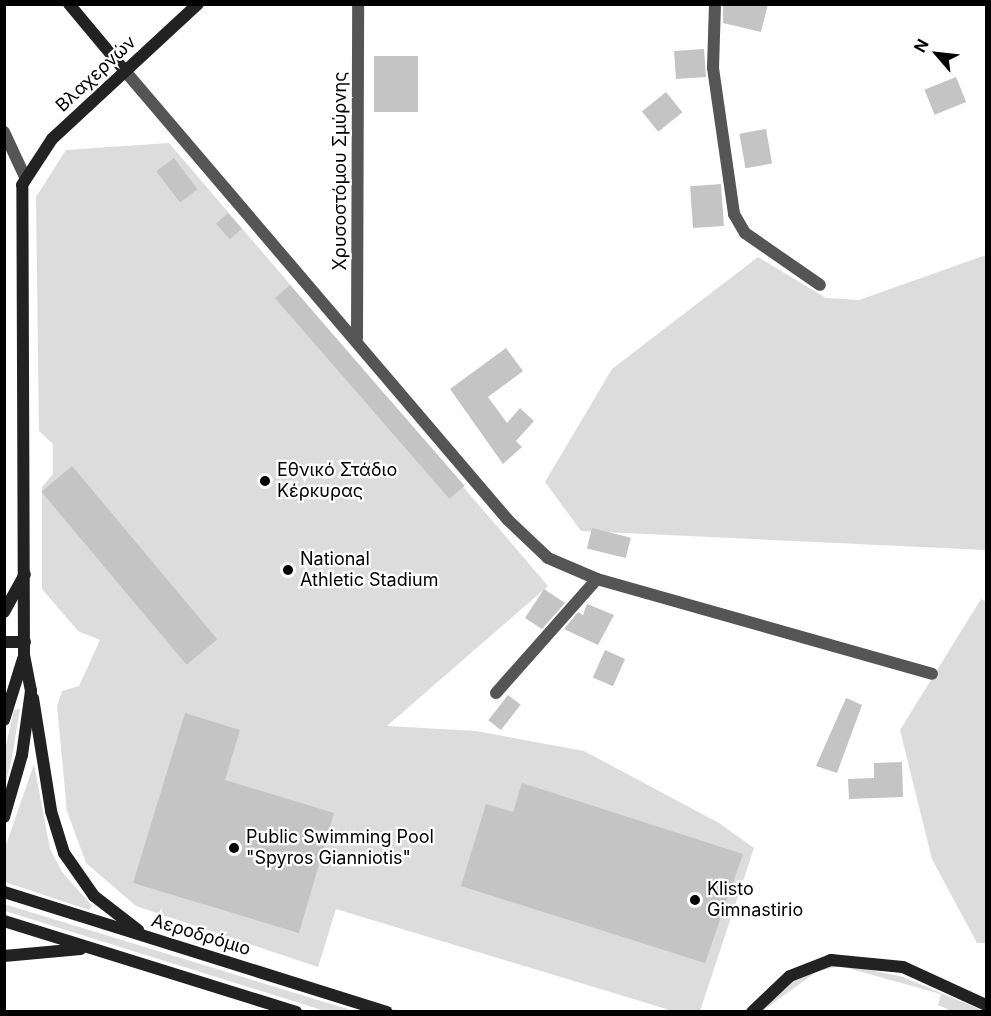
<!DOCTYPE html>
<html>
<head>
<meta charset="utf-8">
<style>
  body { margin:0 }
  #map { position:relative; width:991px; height:1016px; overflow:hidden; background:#fff; font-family:Inter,sans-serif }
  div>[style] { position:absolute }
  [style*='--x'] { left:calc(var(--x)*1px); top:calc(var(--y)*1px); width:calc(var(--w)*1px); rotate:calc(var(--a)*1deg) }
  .green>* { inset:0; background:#dcdcdc }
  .building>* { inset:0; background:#c4c4c4; transform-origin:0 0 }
  .street>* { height:12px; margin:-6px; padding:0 6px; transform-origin:6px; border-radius:6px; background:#555 }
  .secondary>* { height:12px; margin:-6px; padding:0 6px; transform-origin:6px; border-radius:6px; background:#222 }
  .dots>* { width:16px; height:16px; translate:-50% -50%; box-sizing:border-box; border:3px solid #fff; border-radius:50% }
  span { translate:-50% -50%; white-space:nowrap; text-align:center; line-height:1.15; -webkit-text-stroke:4.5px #fff; paint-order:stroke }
  .street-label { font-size:18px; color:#000 }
  .poi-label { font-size:18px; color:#000 }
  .left { translate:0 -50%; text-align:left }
  .frame { position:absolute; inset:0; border:6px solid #000; pointer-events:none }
  .north { position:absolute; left:907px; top:24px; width:60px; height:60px; -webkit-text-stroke:4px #fff; paint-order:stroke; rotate:298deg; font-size:16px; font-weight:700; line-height:24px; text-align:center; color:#000 }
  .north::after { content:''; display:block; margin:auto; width:21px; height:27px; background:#000; clip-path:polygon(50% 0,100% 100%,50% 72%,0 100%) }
</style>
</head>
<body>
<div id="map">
  <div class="green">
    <div style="clip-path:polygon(169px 143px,548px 586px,387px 726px,476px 731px,584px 751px,719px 823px,754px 848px,700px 1011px,673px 1011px,336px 909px,318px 967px,136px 906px,86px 863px,67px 811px,57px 706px,62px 691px,79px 686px,100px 640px,78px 631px,42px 589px,42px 487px,53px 474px,53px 444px,39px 431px,36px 197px,66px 150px)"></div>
    <div style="clip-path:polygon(986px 255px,986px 550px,581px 531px,545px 482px,612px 369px,758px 257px,826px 298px,859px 300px)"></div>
    <div style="clip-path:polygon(981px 599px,986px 602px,986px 943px,977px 943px,932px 859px,900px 730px)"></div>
    <div style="clip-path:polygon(20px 709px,11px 763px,5px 785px,5px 749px,14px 710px)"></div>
    <div style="clip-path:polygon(34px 764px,50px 849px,62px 872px,92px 906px,89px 910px,5px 882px,5px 848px)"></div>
    <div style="clip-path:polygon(4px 904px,354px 1011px,325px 1011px,5px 911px)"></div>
    <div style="clip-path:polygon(835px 962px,903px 977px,984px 1011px,952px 1011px,938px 1005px,941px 994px,840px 966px,816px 972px,761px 1012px,792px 981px)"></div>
  </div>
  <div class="building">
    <div style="clip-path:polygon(723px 4px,768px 4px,761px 32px,723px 23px)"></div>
    <div style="left:704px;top:49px;width:28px;height:30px;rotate:86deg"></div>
    <div style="left:374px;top:56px;width:44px;height:56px"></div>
    <div style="left:956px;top:77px;width:27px;height:34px;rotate:68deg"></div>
    <div style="left:666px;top:92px;width:26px;height:31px;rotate:51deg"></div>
    <div style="left:766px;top:129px;width:35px;height:27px;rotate:80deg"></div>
    <div style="left:174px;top:158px;width:39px;height:22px;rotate:53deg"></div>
    <div style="left:721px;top:184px;width:42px;height:31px;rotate:86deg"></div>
    <div style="left:228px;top:213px;width:21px;height:16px;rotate:49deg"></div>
    <div style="left:290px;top:285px;width:266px;height:20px;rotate:49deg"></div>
    <div style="clip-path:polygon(506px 348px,523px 371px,488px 397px,507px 423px,520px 408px,534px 421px,516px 441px,522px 447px,503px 464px,450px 389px)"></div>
    <div style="left:72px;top:466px;width:226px;height:40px;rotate:50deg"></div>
    <div style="left:592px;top:528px;width:40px;height:21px;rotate:14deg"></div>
    <div style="clip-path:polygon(544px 589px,565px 603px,542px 629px,525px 618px)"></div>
    <div style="clip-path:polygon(587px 604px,614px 615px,598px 645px,564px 629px,578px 612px,583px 615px)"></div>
    <div style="left:605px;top:650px;width:22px;height:30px;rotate:24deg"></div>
    <div style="left:508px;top:695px;width:16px;height:32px;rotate:38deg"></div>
    <div style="clip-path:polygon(846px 698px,862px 705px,837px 773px,816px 766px)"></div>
    <div style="clip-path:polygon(185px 713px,240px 730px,225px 780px,334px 813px,299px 933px,133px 883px)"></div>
    <div style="clip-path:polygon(902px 762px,903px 797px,849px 799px,848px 779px,874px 778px,874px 763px)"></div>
    <div style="clip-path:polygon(522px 783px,743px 854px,705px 963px,461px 886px,486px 804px,513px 812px)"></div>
  </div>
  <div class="street">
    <div style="--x:715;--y:4;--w:64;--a:91.8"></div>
    <div style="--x:713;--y:68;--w:148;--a:81.8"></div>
    <div style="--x:734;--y:214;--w:22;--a:60"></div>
    <div style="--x:745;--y:233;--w:91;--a:34.7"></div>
    <div style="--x:125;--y:71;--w:590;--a:49.54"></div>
    <div style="--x:508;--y:520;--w:55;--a:43.5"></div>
    <div style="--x:548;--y:558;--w:53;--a:23.2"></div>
    <div style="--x:597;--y:579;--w:348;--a:15.8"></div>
    <div style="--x:4;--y:132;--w:50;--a:65"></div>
    <div style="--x:357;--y:338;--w:334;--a:-89.8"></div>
    <div style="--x:496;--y:693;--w:152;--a:-48.5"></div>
  </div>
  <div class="secondary">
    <div style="--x:69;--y:4;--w:87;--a:50.1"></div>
    <div style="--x:4;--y:612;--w:43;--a:-61.1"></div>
    <div style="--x:4;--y:642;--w:21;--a:0"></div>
    <div style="--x:33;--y:698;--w:114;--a:80.9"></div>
    <div style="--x:51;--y:811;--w:44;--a:72.8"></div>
    <div style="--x:64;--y:853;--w:52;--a:55.1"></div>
    <div style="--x:94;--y:896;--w:56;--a:37.7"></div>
    <div style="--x:4;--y:720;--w:64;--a:-72.7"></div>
    <div style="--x:4;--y:817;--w:65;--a:-73.8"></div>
    <div style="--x:22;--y:755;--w:65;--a:-82"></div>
    <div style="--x:31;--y:691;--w:37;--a:-101"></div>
    <div style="--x:24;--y:655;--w:470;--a:-90.2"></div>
    <div style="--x:22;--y:185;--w:55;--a:-56.9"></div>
    <div style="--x:52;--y:139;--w:199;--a:-42.8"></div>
    <div style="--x:4;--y:892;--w:401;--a:17.4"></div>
    <div style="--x:4;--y:921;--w:306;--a:17.3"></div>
    <div style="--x:4;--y:956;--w:77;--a:-5.2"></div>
    <div style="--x:752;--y:1012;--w:52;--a:-43.5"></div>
    <div style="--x:790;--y:976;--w:44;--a:-21.3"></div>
    <div style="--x:831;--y:960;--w:72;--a:5.6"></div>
    <div style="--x:903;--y:967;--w:91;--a:24.6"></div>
  </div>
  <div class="dots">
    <div style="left:265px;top:481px;background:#000"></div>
    <div style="left:288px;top:570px;background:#000"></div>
    <div style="left:234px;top:848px;background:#000"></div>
    <div style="left:695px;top:900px;background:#000"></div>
  </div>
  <div class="street-label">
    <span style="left:96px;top:74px;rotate:-43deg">Βλαχερνών</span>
    <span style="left:340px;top:171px;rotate:-90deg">Χρυσοστόμου Σμύρνης</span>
    <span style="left:201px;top:935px;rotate:17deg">Αεροδρόμιο</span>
  </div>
  <div class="poi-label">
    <span class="left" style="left:277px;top:481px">Εθνικό Στάδιο<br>Κέρκυρας</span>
    <span class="left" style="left:300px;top:570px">National<br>Athletic Stadium</span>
    <span class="left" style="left:246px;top:848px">Public Swimming Pool<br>"Spyros Gianniotis"</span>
    <span class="left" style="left:707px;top:900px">Klisto<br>Gimnastirio</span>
  </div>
  <div class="frame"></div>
  <div class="north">N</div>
</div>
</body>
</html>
